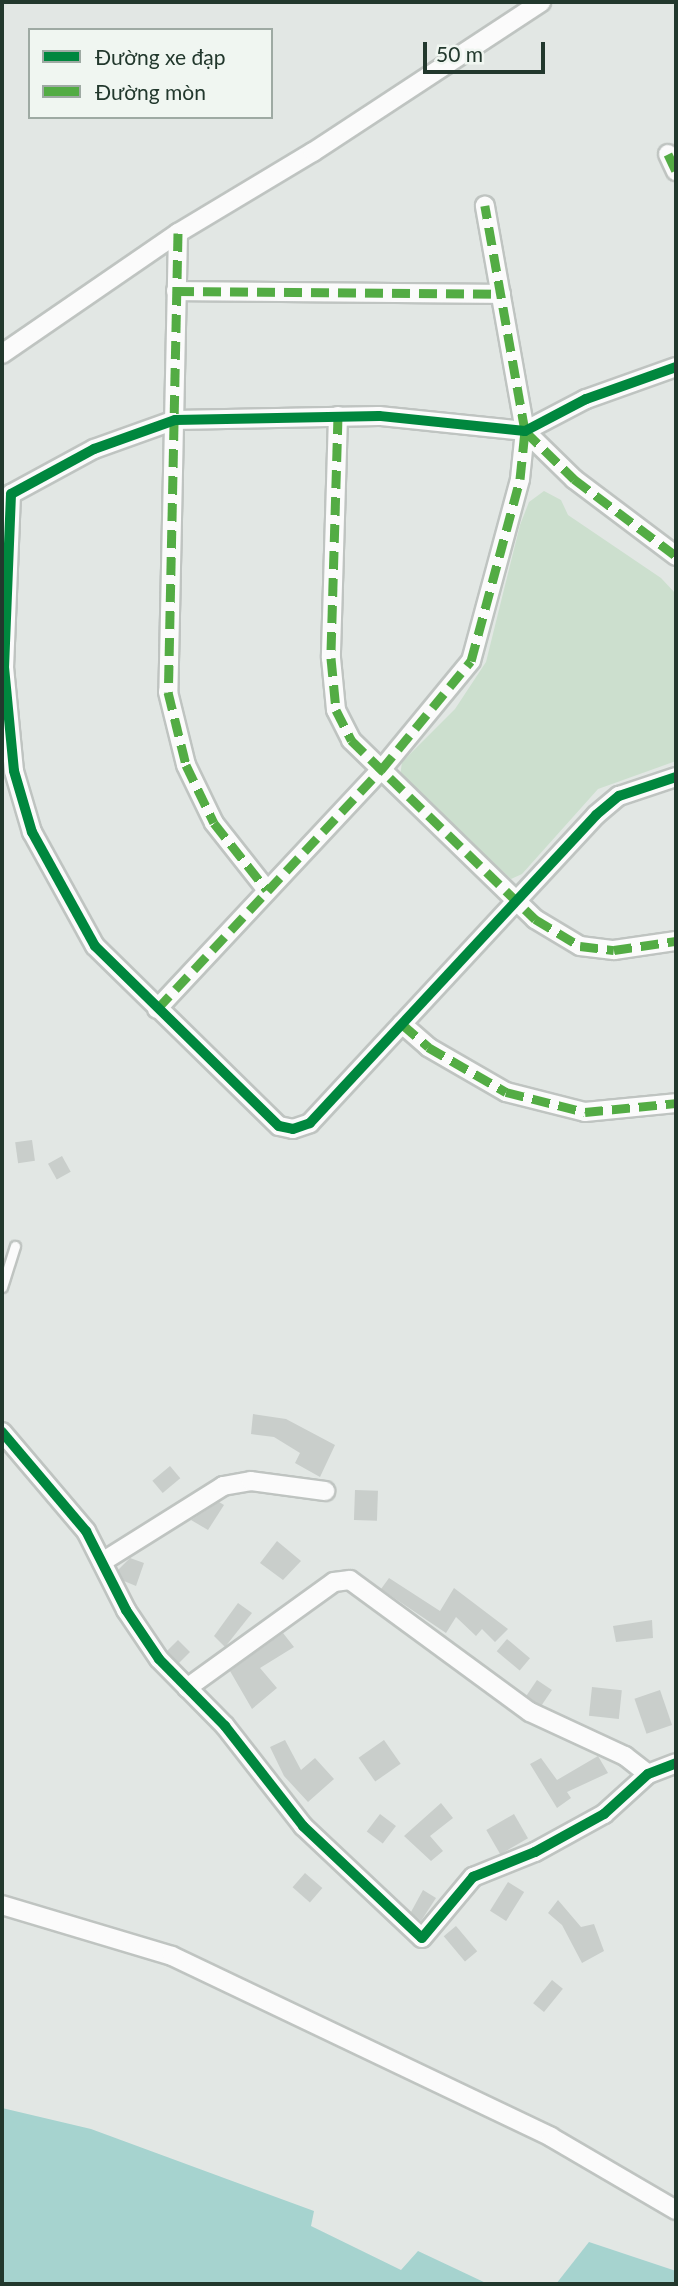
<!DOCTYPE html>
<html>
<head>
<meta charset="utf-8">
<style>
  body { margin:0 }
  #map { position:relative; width:678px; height:2286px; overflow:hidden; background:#e2e7e4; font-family:Lato,sans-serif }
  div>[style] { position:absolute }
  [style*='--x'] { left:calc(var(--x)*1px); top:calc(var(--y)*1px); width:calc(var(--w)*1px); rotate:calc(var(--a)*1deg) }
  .green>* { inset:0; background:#ccdfce }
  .water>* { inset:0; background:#a6d3cf }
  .building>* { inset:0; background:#c9cecb; transform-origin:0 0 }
  .roads { filter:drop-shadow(2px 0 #bfc4c1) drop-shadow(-2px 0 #bfc4c1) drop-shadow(0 2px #bfc4c1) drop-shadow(0 -2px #bfc4c1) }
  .lane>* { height:9px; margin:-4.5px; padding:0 4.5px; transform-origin:4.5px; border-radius:4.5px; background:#fbfbfb }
  .street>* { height:18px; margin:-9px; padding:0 9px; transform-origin:9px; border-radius:9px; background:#fbfbfb }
  .quiet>* { height:9px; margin-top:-4.5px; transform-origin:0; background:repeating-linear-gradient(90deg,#53ac44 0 18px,transparent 0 27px) }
  .cycleway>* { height:10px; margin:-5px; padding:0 5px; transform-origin:5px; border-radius:5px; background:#00873e }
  span { translate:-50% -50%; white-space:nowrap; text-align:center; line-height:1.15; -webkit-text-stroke:7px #f0f6f1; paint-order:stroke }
  .frame { position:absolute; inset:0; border:4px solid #22382d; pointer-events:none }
  .legend { position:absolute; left:28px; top:28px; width:245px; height:91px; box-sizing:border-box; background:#f0f6f1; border:2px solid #9eaaa3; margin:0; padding:9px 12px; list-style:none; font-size:21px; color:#22382d }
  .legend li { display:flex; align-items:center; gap:14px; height:35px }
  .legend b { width:35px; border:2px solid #9eaaa3 }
  .scale { position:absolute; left:423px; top:42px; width:122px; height:32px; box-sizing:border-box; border:4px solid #22382d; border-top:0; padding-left:9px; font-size:21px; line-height:24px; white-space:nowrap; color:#22382d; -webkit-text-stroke:5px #f0f6f1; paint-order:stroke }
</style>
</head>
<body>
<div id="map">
  <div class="green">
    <div style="clip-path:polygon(544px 491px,561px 500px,568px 515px,661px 578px,676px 594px,676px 761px,598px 789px,522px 874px,511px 879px,400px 776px,402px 762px,455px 709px,486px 662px,520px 525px,529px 502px)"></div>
  </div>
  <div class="water">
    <div style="clip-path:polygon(2px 2108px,91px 2129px,314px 2211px,311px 2226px,401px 2270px,418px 2251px,488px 2284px,2px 2284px)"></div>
    <div style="clip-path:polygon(589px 2242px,676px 2271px,676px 2284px,556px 2284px)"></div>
  </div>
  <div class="building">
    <div style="left:32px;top:1140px;width:21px;height:17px;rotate:82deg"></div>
    <div style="left:62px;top:1156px;width:18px;height:16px;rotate:61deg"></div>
    <div style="clip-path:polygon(253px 1414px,286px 1419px,335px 1445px,320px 1477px,295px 1463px,300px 1453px,274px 1437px,251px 1434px)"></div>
    <div style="left:170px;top:1466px;width:16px;height:23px;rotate:50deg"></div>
    <div style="left:355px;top:1490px;width:23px;height:30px;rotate:2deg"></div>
    <div style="clip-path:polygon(219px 1502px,224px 1505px,208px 1530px,191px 1520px)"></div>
    <div style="clip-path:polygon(277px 1541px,301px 1561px,283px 1580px,260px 1563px)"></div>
    <div style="clip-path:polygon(130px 1558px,144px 1563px,136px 1586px,124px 1581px,118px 1570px)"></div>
    <div style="clip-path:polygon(389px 1578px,440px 1611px,454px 1588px,508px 1629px,495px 1642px,482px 1629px,476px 1636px,456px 1617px,446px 1633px,381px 1589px)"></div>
    <div style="clip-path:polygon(238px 1603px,252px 1613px,225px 1647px,214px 1636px)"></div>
    <div style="clip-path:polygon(652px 1620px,653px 1638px,616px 1642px,613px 1626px)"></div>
    <div style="clip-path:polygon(283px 1633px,294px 1647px,260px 1668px,277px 1688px,252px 1709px,230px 1671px)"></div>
    <div style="left:507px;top:1639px;width:30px;height:16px;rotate:40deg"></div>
    <div style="left:178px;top:1640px;width:17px;height:16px;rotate:45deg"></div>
    <div style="left:537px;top:1680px;width:18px;height:19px;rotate:34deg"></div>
    <div style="left:592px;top:1687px;width:30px;height:29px;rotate:6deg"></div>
    <div style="left:660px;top:1690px;width:37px;height:27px;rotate:71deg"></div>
    <div style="clip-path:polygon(285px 1740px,301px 1770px,315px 1758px,334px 1779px,308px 1802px,284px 1776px,270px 1747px)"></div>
    <div style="left:384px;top:1740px;width:29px;height:31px;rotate:55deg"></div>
    <div style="clip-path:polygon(598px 1756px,608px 1773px,567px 1792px,571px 1798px,557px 1808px,530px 1764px,541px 1758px,557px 1780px)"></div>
    <div style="clip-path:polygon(441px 1803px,453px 1818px,430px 1836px,443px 1851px,431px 1861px,404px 1836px)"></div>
    <div style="left:380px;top:1814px;width:20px;height:22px;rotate:37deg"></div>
    <div style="left:514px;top:1814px;width:28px;height:32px;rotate:60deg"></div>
    <div style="left:305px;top:1873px;width:23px;height:19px;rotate:41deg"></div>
    <div style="left:508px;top:1882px;width:19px;height:34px;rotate:32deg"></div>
    <div style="clip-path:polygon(423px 1890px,436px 1898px,421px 1921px,411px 1912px)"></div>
    <div style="clip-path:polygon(558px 1900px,581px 1927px,594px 1924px,604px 1951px,582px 1963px,562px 1925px,548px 1913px)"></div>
    <div style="left:456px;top:1926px;width:33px;height:16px;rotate:50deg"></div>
    <div style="left:552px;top:1980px;width:14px;height:30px;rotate:39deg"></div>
  </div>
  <div class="roads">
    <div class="lane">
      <div style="--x:2;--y:1287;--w:43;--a:-72.4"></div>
    </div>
    <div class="street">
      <div style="--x:668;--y:154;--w:19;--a:65"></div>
      <div style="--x:178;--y:233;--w:459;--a:91.2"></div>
      <div style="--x:168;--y:692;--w:75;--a:76.1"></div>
      <div style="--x:186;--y:765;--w:64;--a:64.2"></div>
      <div style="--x:214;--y:823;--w:85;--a:51.7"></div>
      <div style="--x:176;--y:291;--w:325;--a:0.5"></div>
      <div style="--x:2;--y:354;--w:214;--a:-34.5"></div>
      <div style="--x:178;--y:233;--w:157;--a:-31"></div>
      <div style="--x:313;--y:152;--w:273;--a:-33.3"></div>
      <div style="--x:676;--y:367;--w:96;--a:160.4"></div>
      <div style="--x:586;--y:399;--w:69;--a:152.3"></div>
      <div style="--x:525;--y:431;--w:147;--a:-174.1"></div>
      <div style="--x:379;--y:416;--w:204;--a:178.9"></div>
      <div style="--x:175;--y:420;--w:86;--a:160.3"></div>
      <div style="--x:94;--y:449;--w:94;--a:151.5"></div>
      <div style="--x:11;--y:494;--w:173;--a:92.3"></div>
      <div style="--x:4;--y:667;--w:104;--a:84.5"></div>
      <div style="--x:14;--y:771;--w:64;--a:73.6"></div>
      <div style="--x:32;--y:832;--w:130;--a:61.1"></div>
      <div style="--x:95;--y:946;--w:257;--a:44.4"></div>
      <div style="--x:279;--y:1126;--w:14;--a:12"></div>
      <div style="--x:293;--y:1129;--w:18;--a:-19"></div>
      <div style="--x:310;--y:1123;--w:420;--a:-47.1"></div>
      <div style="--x:596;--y:815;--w:30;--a:-40"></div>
      <div style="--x:619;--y:796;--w:60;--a:-18.4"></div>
      <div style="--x:338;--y:416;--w:242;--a:91.7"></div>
      <div style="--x:331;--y:658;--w:52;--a:84.5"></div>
      <div style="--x:336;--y:710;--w:34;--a:63"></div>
      <div style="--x:351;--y:740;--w:257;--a:44.2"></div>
      <div style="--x:535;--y:919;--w:52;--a:31"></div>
      <div style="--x:580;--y:946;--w:34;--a:7"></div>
      <div style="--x:614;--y:950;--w:63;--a:-8.3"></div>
      <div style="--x:525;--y:431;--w:69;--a:44.4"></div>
      <div style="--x:574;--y:479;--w:128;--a:37"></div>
      <div style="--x:157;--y:1009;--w:328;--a:-46.9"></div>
      <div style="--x:381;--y:770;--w:141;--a:-50.5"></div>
      <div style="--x:471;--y:661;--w:188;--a:-74.9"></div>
      <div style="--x:520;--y:479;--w:48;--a:-84.1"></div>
      <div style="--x:525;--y:431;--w:229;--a:-100.1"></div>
      <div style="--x:402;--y:1024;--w:35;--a:41"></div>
      <div style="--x:428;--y:1047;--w:90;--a:30"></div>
      <div style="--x:506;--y:1092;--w:81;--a:14.2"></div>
      <div style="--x:585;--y:1112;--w:91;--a:-5.6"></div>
      <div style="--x:2;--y:1432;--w:130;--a:49.7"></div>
      <div style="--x:86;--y:1531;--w:89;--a:63.1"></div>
      <div style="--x:126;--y:1610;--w:59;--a:56"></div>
      <div style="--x:159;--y:1659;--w:94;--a:45.4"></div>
      <div style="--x:225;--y:1726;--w:127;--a:52"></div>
      <div style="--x:303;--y:1826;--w:163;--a:43.3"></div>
      <div style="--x:422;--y:1938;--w:80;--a:-50.1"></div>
      <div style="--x:473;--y:1877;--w:67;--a:-22"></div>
      <div style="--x:535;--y:1852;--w:79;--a:-28.8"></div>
      <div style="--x:604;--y:1814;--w:59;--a:-42.3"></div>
      <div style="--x:648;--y:1774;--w:30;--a:-21"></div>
      <div style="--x:102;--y:1562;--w:143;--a:-32.1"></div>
      <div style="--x:223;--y:1486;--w:28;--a:-10"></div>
      <div style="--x:251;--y:1481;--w:75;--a:7.7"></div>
      <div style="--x:187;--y:1688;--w:181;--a:-35.8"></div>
      <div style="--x:334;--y:1582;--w:16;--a:-7"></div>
      <div style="--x:350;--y:1580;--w:223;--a:36.3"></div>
      <div style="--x:530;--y:1712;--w:105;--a:24.9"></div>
      <div style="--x:625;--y:1756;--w:29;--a:38"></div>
      <div style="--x:2;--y:1905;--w:177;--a:16.7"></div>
      <div style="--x:172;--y:1956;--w:420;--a:25.5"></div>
      <div style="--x:551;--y:2137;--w:145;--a:30.3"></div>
    </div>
  </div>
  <div class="quiet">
    <div style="--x:668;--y:154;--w:19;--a:65"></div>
    <div style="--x:178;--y:233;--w:459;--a:91.2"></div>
    <div style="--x:168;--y:692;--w:75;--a:76.1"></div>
    <div style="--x:186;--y:765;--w:64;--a:64.2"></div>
    <div style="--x:214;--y:823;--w:85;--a:51.7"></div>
    <div style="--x:176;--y:291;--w:325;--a:0.5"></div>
    <div style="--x:338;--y:416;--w:242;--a:91.7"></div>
    <div style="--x:331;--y:658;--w:52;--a:84.5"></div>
    <div style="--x:336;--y:710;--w:34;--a:63"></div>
    <div style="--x:351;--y:740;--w:257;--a:44.2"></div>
    <div style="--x:535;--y:919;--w:52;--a:31"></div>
    <div style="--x:580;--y:946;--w:34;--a:7"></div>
    <div style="--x:614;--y:950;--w:63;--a:-8.3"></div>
    <div style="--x:525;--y:431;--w:69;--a:44.4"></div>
    <div style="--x:574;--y:479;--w:128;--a:37"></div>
    <div style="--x:157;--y:1009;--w:328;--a:-46.9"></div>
    <div style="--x:381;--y:770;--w:141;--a:-50.5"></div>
    <div style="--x:471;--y:661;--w:188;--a:-74.9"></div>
    <div style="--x:520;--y:479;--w:48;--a:-84.1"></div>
    <div style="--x:525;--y:431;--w:229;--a:-100.1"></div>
    <div style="--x:402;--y:1024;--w:35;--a:41"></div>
    <div style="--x:428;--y:1047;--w:90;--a:30"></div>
    <div style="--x:506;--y:1092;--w:81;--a:14.2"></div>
    <div style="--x:585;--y:1112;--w:91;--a:-5.6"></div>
  </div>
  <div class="cycleway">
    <div style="--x:676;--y:367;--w:96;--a:160.4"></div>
    <div style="--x:586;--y:399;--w:69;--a:152.3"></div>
    <div style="--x:525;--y:431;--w:147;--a:-174.1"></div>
    <div style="--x:379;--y:416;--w:204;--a:178.9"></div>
    <div style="--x:175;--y:420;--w:86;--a:160.3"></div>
    <div style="--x:94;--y:449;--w:94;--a:151.5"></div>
    <div style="--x:11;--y:494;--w:173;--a:92.3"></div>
    <div style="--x:4;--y:667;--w:104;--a:84.5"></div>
    <div style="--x:14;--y:771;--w:64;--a:73.6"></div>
    <div style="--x:32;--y:832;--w:130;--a:61.1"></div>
    <div style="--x:95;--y:946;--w:257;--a:44.4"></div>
    <div style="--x:279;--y:1126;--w:14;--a:12"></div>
    <div style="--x:293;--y:1129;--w:18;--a:-19"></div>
    <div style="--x:310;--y:1123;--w:420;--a:-47.1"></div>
    <div style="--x:596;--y:815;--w:30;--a:-40"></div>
    <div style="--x:619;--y:796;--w:60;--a:-18.4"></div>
    <div style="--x:2;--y:1432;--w:130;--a:49.7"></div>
    <div style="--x:86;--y:1531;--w:89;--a:63.1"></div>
    <div style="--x:126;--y:1610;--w:59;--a:56"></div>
    <div style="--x:159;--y:1659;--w:94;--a:45.4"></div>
    <div style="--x:225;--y:1726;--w:127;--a:52"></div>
    <div style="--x:303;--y:1826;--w:163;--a:43.3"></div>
    <div style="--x:422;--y:1938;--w:80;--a:-50.1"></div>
    <div style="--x:473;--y:1877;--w:67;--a:-22"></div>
    <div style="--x:535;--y:1852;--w:79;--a:-28.8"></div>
    <div style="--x:604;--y:1814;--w:59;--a:-42.3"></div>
    <div style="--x:648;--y:1774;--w:30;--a:-21"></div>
  </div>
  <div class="frame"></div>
  <ul class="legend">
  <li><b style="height:9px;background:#00873e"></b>Đường xe đạp</li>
  <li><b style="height:9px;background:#53ac44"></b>Đường mòn</li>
  </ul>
  <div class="scale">50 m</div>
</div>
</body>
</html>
